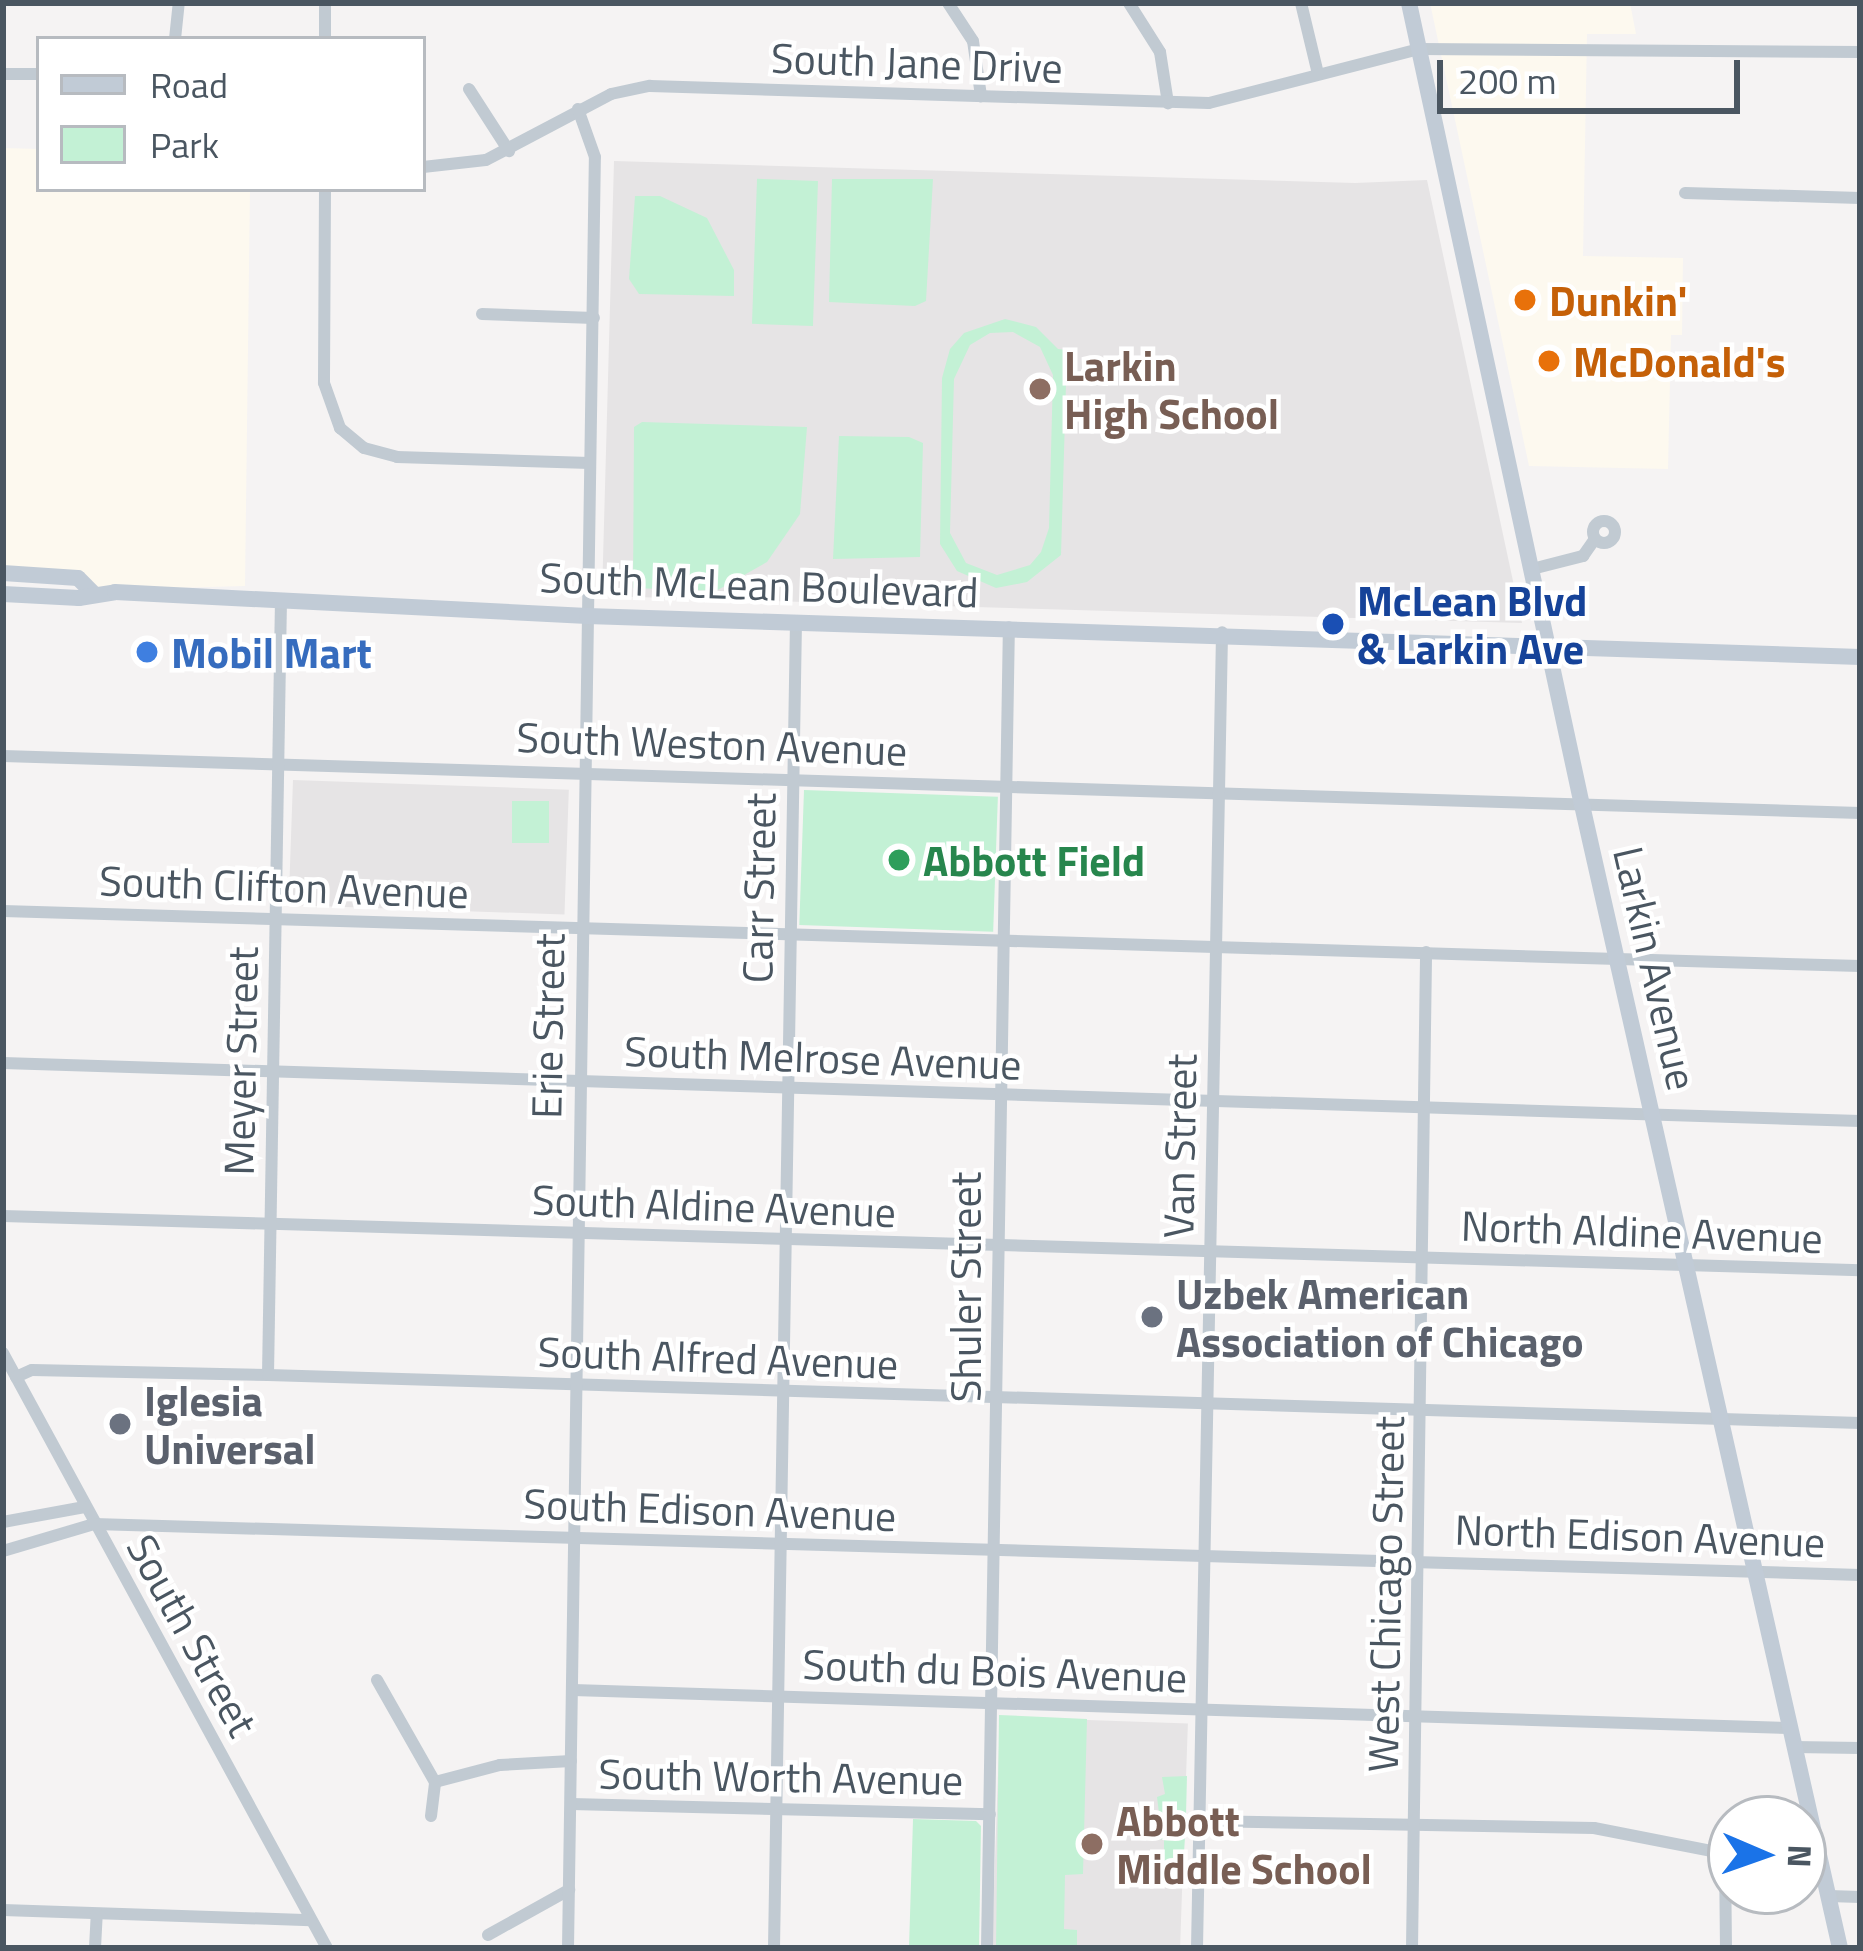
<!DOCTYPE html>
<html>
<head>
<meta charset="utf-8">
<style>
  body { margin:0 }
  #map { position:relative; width:1863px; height:1951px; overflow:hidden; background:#f5f3f3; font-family:"Titillium Web",sans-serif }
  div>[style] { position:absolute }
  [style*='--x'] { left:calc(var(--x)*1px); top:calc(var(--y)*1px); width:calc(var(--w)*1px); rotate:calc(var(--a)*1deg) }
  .commercial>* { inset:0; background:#fdf9ef }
  .education>* { inset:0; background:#e6e4e5; transform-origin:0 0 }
  .green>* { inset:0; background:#c3f1d5; transform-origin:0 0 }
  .minor>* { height:12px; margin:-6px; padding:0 6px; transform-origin:6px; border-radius:6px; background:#c1cad2 }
  .minor>.ring { margin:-6px; padding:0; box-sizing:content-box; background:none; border:12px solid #c1cad2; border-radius:50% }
  .secondary>* { height:16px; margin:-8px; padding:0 8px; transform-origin:8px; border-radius:8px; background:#c1cbd6 }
  .dots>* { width:33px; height:33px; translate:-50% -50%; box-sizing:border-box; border:6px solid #fff; border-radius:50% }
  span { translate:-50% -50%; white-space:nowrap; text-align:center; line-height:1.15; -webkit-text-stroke:9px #fff; paint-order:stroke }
  .street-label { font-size:42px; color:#4a5661 }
  .food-label { font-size:42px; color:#c56008; font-weight:700 }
  .left { translate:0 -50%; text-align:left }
  .education-label { font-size:42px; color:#785e54; font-weight:700 }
  .transit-label { font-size:42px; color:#164399; font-weight:700 }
  .shop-label { font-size:42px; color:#366cbe; font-weight:700 }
  .leisure-label { font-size:42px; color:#27864d; font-weight:700 }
  .worship-label { font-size:42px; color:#5b616d; font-weight:700 }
  .frame { position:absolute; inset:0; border:6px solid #4a5661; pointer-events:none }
  .legend { position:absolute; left:36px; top:36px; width:390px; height:156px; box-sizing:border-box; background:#fff; border:3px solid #b7bbc0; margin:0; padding:15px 21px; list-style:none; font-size:36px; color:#4a5661 }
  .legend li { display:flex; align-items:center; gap:24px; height:60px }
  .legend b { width:60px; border:3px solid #b7bbc0 }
  .north { position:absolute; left:1707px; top:1795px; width:120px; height:120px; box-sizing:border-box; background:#fff; border:3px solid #b7bbc0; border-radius:50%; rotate:92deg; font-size:33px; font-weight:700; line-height:48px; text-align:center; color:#4a5661 }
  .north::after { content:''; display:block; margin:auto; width:42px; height:54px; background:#1a73e8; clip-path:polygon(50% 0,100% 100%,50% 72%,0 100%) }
  .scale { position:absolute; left:1437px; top:60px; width:303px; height:54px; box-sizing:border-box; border:6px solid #4a5661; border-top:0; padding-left:15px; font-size:36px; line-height:42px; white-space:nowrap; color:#4a5661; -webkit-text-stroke:9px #fff; paint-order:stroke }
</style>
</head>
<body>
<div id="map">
  <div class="commercial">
    <div style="clip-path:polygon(1430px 3px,1630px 3px,1636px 34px,1587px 34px,1583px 256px,1683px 258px,1682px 335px,1671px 335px,1668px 469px,1529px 466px)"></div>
    <div style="clip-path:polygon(3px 148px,39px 149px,39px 189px,250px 189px,245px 586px,93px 590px,3px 570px)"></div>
  </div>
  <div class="education">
    <div style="clip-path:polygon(614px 161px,1355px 183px,1427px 180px,1522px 623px,602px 596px)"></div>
    <div style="left:293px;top:780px;width:276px;height:125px;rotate:2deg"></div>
    <div style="left:1000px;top:1717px;width:188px;height:231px;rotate:2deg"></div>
  </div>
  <div class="green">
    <div style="clip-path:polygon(832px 179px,933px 179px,926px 301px,915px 306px,829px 302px)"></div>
    <div style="left:818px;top:181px;width:145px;height:61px;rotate:92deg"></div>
    <div style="clip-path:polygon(635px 196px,660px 196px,707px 218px,734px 270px,734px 296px,639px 294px,629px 279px)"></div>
    <div style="clip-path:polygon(evenodd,1005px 319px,1036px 327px,1058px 349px,1067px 350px,1061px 555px,1027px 582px,996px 588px,957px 571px,940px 544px,942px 378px,950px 349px,964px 333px,1005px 319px,1013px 332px,1040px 347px,1053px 375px,1049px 528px,1041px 552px,1030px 565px,997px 575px,966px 563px,950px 533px,954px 379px,970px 345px,990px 333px,1013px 332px)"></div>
    <div style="clip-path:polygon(642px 422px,807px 427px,800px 514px,767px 562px,716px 591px,633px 588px,634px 427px)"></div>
    <div style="clip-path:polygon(839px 436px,909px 437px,923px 443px,920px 557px,833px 559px)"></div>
    <div style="left:804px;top:790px;width:194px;height:135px;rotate:2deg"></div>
    <div style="left:512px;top:801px;width:37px;height:42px"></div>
    <div style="clip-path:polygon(999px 1715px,1087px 1719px,1083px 1874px,1065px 1875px,1064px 1929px,1077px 1930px,1077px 1948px,996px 1948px)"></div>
    <div style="clip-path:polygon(1187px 1776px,1186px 1815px,1159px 1813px,1157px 1797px,1165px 1794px,1162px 1777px)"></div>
    <div style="clip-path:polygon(913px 1819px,976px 1821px,981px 1826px,979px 1948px,909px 1948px)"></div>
    <div style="clip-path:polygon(1157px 1822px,1186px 1822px,1183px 1868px,1171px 1863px,1168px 1868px,1150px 1867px,1149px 1855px,1164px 1851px,1164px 1840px,1156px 1838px)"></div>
  </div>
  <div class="minor">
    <div style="--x:948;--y:3;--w:45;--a:56.7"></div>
    <div style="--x:973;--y:41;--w:56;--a:81.7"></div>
    <div style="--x:1129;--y:3;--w:58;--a:57.7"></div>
    <div style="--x:1160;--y:52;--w:52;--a:81.1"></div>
    <div style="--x:1301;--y:3;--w:73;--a:76.5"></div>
    <div style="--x:175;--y:39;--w:36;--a:-84"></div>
    <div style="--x:325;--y:39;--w:36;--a:-90"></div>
    <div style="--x:3;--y:74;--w:36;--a:0"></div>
    <div style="--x:469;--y:89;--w:74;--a:57.2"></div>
    <div style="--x:423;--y:167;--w:63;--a:-6.3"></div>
    <div style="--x:486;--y:160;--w:141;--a:-27.8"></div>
    <div style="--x:611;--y:94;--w:40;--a:-12"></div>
    <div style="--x:650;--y:86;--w:559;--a:1.74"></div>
    <div style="--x:1209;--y:103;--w:217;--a:-14.4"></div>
    <div style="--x:1419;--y:49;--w:441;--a:0.4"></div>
    <div style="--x:325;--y:189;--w:194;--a:90.3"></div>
    <div style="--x:324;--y:383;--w:48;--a:70.4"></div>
    <div style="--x:340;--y:428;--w:31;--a:40"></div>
    <div style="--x:364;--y:448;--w:34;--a:15"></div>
    <div style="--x:397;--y:457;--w:193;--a:1.8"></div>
    <div style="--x:1685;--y:193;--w:175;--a:1.6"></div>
    <div style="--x:482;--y:314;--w:112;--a:2"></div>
    <div class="ring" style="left:1593px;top:521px;width:10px;height:10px"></div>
    <div style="--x:1532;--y:569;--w:53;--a:-14.3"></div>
    <div style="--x:1583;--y:556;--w:21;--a:-55"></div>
    <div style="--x:3;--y:756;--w:1858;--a:1.76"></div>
    <div style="--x:3;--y:911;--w:1858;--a:1.7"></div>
    <div style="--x:3;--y:1063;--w:1858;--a:1.79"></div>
    <div style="--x:3;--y:1216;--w:1858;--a:1.67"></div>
    <div style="--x:3;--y:1353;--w:677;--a:61.43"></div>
    <div style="--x:268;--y:1375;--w:772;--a:-89.04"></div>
    <div style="--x:16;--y:1377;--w:17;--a:-24"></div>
    <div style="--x:32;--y:1370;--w:236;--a:1.2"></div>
    <div style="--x:268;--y:1375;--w:1593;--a:1.73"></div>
    <div style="--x:3;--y:1522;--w:83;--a:-10.4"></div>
    <div style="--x:3;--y:1551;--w:95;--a:-16.5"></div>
    <div style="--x:94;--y:1524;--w:1767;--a:1.65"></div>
    <div style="--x:377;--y:1680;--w:117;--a:60.4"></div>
    <div style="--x:435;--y:1782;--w:67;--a:-14.7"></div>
    <div style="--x:500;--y:1765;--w:71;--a:-3.2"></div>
    <div style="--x:573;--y:1690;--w:1218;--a:1.79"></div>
    <div style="--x:1794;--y:1747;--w:66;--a:0.9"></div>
    <div style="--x:571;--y:1804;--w:419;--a:1.4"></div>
    <div style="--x:431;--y:1816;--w:34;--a:-83"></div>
    <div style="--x:1200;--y:1821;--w:394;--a:1"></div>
    <div style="--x:1594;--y:1828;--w:140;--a:11.1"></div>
    <div style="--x:1725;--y:1854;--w:94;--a:89.4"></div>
    <div style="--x:1803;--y:1871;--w:22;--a:13"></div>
    <div style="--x:1829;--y:1896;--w:31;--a:2"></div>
    <div style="--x:3;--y:1910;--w:308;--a:1.9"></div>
    <div style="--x:488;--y:1935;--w:93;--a:-29.1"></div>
    <div style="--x:95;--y:1948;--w:34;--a:-87"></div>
    <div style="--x:568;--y:1948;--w:1791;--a:-89.14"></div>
    <div style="--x:595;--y:157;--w:51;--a:-109.5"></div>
    <div style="--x:774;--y:1948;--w:1327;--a:-89.05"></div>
    <div style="--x:987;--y:1948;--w:1321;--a:-89.05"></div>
    <div style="--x:1197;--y:1948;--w:1316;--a:-88.91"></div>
    <div style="--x:1412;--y:1948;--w:996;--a:-89.19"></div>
  </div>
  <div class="secondary">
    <div style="--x:1409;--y:3;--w:820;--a:77.83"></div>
    <div style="--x:1582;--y:805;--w:1172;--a:77.28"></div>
    <div style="--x:3;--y:573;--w:75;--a:3.8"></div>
    <div style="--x:78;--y:578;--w:20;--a:45"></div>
    <div style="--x:3;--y:594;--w:76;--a:3"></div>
    <div style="--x:79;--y:598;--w:36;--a:-9"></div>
    <div style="--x:115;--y:592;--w:473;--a:2.9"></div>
    <div style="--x:587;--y:616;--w:1274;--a:1.84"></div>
  </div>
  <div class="dots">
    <div style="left:1525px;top:300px;background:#e8710a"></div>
    <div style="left:1549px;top:361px;background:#e8710a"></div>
    <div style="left:1040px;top:389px;background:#8d6e63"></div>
    <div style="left:1333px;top:624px;background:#1a4fb4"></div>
    <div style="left:147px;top:652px;background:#3f7fe0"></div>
    <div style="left:899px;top:860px;background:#2e9e5b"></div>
    <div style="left:1152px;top:1317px;background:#6b7280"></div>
    <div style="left:120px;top:1424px;background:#6b7280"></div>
    <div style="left:1092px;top:1844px;background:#8d6e63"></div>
  </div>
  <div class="street-label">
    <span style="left:917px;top:62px;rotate:2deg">South Jane Drive</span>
    <span style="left:759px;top:584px;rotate:2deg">South McLean Boulevard</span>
    <span style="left:712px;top:743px;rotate:2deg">South Weston Avenue</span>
    <span style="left:284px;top:886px;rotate:2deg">South Clifton Avenue</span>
    <span style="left:758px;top:888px;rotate:-89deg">Carr Street</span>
    <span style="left:1656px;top:968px;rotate:77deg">Larkin Avenue</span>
    <span style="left:547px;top:1026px;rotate:-89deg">Erie Street</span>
    <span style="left:823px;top:1057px;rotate:2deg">South Melrose Avenue</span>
    <span style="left:240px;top:1061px;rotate:-89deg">Meyer Street</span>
    <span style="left:1179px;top:1146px;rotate:-89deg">Van Street</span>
    <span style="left:714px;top:1205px;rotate:2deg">South Aldine Avenue</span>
    <span style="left:1642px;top:1231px;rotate:2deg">North Aldine Avenue</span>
    <span style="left:965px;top:1287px;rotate:-90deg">Shuler Street</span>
    <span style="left:718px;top:1357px;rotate:2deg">South Alfred Avenue</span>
    <span style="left:710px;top:1509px;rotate:2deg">South Edison Avenue</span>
    <span style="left:1640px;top:1535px;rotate:2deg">North Edison Avenue</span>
    <span style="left:1385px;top:1594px;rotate:-89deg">West Chicago Street</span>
    <span style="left:193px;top:1635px;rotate:61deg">South Street</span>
    <span style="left:995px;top:1670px;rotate:2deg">South du Bois Avenue</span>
    <span style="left:781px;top:1776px;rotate:1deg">South Worth Avenue</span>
  </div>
  <div class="food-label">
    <span class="left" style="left:1549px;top:300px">Dunkin'</span>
    <span class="left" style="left:1573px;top:361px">McDonald's</span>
  </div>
  <div class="education-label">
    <span class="left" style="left:1064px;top:389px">Larkin<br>High School</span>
    <span class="left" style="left:1116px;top:1844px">Abbott<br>Middle School</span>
  </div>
  <div class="transit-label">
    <span class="left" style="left:1357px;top:624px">McLean Blvd<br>&amp; Larkin Ave</span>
  </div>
  <div class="shop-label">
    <span class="left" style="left:171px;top:652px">Mobil Mart</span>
  </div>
  <div class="leisure-label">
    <span class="left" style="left:923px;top:860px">Abbott Field</span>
  </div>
  <div class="worship-label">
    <span class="left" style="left:1176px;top:1317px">Uzbek American<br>Association of Chicago</span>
    <span class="left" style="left:144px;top:1424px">Iglesia<br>Universal</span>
  </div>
  <div class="frame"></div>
  <ul class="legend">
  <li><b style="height:15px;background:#c1cbd6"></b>Road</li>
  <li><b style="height:33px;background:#c3f1d5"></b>Park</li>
  </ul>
  <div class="north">N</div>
  <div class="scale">200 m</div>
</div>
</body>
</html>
